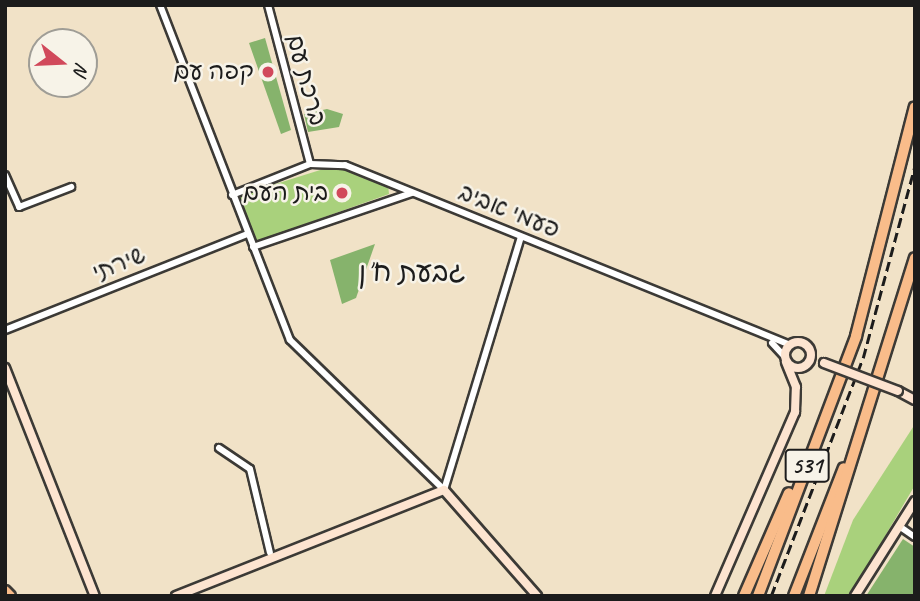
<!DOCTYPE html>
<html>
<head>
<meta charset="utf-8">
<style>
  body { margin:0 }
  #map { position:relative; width:920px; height:601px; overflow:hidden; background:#f1e2c7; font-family:Caveat,"Playpen Sans Hebrew",sans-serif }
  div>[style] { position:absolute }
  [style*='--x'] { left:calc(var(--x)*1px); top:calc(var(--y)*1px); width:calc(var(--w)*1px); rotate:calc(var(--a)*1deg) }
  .green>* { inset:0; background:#a9d17c }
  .forest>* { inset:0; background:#86b36c }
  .roads { filter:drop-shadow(2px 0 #3c3a36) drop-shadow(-2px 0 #3c3a36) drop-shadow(0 2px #3c3a36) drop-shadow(0 -2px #3c3a36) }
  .street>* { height:6px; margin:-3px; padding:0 3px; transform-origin:3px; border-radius:3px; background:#fff }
  .secondary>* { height:8px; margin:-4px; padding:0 4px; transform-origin:4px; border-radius:4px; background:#fde4d0 }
  .secondary>.ring { margin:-4px; padding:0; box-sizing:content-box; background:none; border:8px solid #fde4d0; border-radius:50% }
  .highway>* { height:10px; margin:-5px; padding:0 5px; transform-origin:5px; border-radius:5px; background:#f9bc8a }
  .rail>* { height:2.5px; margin-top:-1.25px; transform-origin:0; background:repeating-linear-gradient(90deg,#1c1c1c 0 10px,transparent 0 15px) }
  .bridges { filter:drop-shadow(2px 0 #3c3a36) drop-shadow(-2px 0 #3c3a36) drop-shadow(0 2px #3c3a36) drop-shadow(0 -2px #3c3a36) }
  .secondary-bridge>* { height:8px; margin:-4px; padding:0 4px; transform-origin:4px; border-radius:4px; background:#fde4d0 }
  .dots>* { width:19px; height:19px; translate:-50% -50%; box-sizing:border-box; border:4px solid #f7f3e8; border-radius:50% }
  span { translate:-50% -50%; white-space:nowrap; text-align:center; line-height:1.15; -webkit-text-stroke:5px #f7f3e8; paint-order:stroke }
  .shield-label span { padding:2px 5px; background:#f7f3e8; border:2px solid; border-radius:5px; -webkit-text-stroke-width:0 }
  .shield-label { font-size:23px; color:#1c1c1c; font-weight:700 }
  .poi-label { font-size:24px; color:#1c1c1c }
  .right { translate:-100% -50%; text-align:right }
  .street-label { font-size:24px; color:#1c1c1c }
  .quarter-label { font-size:28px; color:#1c1c1c }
  .frame { position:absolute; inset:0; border:7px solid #1c1c1c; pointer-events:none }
  .north { position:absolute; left:28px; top:28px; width:70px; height:70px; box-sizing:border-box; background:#f7f3e8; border:2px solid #9f9d96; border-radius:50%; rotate:108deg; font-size:19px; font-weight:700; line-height:28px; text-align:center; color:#1c1c1c }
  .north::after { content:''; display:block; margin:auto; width:24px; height:32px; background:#d1495b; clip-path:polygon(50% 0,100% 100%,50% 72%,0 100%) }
</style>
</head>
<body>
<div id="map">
  <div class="green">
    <div style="clip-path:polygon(333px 166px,388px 185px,389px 194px,255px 242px,237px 196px)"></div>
    <div style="clip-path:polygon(915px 424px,915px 485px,850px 596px,824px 596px,853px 520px)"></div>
  </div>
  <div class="forest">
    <div style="clip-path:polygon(265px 38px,291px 130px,281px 134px,249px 43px)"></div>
    <div style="clip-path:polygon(327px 109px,343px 114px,339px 127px,308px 132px,304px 114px)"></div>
    <div style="clip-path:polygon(375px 244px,356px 298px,342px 304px,330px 260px)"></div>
    <div style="clip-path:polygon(903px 539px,915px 547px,915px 596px,866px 596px)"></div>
  </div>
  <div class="roads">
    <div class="street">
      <div style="--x:160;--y:5;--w:359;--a:68.8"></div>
      <div style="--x:290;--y:340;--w:215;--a:44.2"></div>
      <div style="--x:268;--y:5;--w:164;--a:75.2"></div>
      <div style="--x:5;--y:175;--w:35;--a:66"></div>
      <div style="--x:19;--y:207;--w:56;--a:-21"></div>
      <div style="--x:232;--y:195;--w:84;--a:-21.7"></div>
      <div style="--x:310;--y:164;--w:35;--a:2"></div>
      <div style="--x:345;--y:165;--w:479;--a:22"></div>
      <div style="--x:253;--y:247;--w:168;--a:-18.8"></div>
      <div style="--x:5;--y:330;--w:261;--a:-21.6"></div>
      <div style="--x:772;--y:343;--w:18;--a:47"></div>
      <div style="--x:219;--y:448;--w:37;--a:34"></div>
      <div style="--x:250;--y:469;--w:86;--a:76.6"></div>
      <div style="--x:444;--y:490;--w:264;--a:-73.1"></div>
      <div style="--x:899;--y:526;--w:19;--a:35"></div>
    </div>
    <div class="secondary">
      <div class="ring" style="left:785px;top:342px;width:18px;height:18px"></div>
      <div style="--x:5;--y:368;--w:245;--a:68.5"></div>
      <div style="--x:898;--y:391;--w:19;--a:28"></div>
      <div style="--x:176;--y:596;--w:288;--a:-21.6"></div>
      <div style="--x:444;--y:490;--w:141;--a:48.7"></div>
      <div style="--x:715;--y:596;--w:201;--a:-66.5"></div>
      <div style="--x:795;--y:412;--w:25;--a:-88"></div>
      <div style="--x:796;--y:387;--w:27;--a:-112"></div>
      <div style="--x:855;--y:596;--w:112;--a:-57.7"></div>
    </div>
    <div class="highway">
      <div style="--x:5;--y:591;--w:7;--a:45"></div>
      <div style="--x:744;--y:596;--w:112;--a:-66.4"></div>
      <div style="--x:758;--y:596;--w:278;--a:-69.3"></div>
      <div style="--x:856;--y:336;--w:236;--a:-75.6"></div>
      <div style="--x:794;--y:596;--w:137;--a:-68.7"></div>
      <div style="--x:809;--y:596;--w:354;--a:-72.6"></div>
    </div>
  </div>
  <div class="rail">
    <div style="--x:771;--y:596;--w:255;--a:-68.9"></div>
    <div style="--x:863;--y:358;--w:200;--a:-74.9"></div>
  </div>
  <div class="bridges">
    <div class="secondary-bridge">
      <div style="--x:824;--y:363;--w:79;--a:20.7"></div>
    </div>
  </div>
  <div class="dots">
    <div style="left:268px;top:72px;background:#d1495b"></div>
    <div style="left:342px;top:193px;background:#d1495b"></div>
  </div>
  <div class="shield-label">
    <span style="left:807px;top:466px">531</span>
  </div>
  <div class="poi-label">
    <span class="right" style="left:254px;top:72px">קפה עם</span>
    <span class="right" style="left:328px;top:193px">בית העם</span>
  </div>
  <div class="street-label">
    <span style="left:306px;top:80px;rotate:75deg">ברכת עם</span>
    <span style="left:509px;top:211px;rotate:22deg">פעמי אביב</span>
    <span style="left:119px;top:264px;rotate:-22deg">שירתי</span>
  </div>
  <div class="quarter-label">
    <span style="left:412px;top:272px">גבעת ח"ן</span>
  </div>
  <div class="frame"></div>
  <div class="north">N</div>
</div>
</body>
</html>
